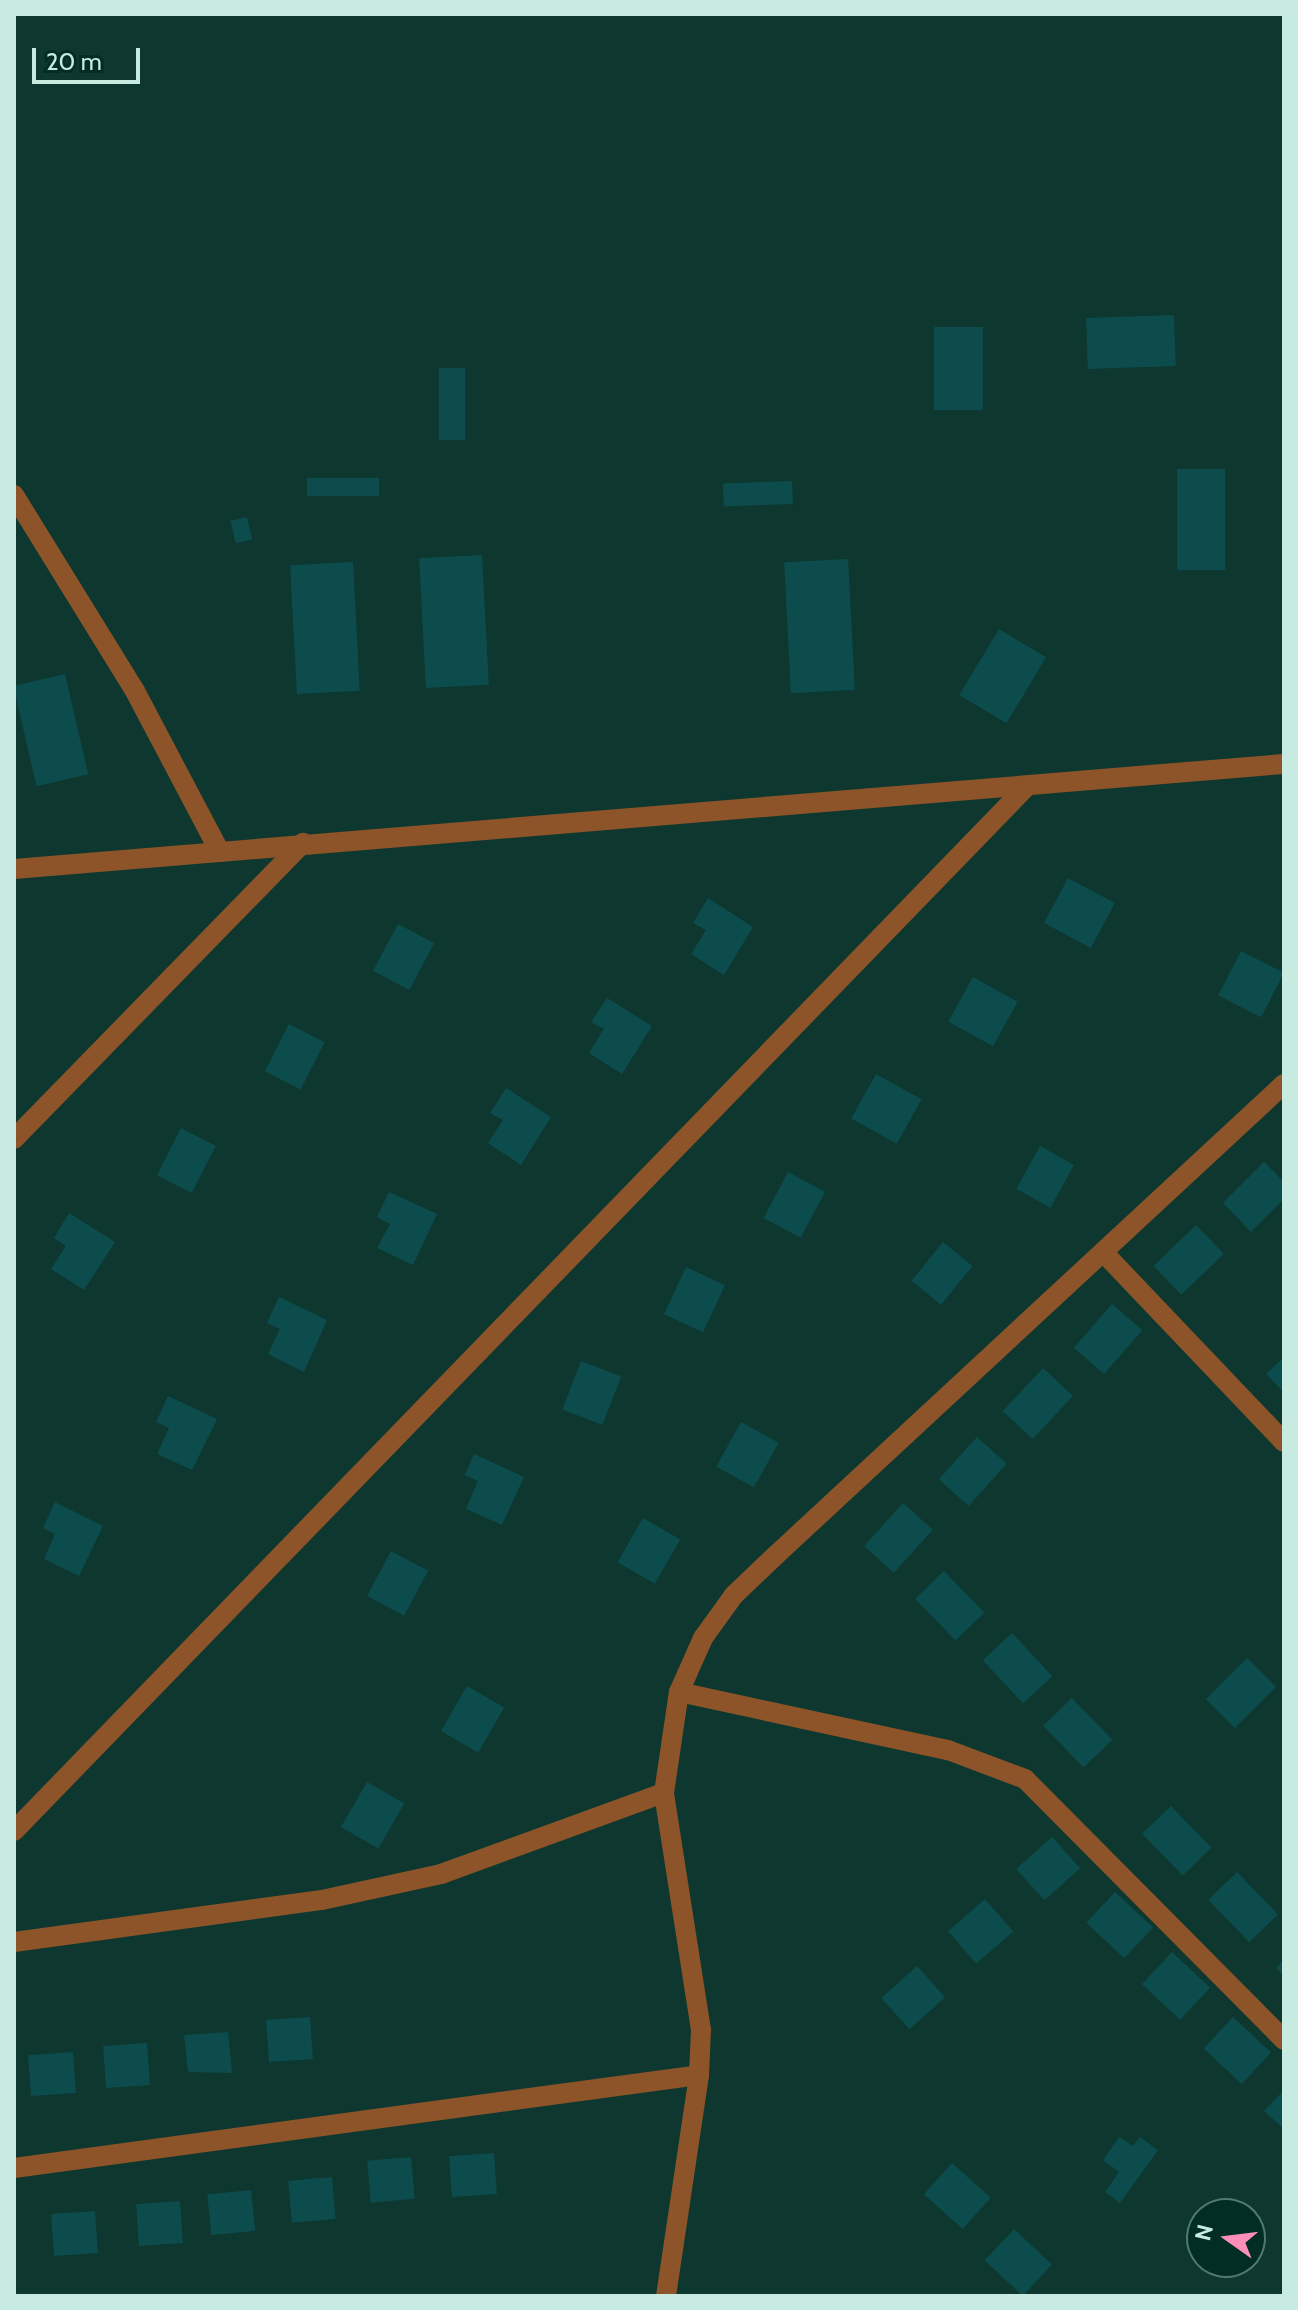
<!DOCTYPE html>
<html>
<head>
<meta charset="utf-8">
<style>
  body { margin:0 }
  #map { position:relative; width:1298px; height:2310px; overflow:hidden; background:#0e372f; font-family:Cabin,sans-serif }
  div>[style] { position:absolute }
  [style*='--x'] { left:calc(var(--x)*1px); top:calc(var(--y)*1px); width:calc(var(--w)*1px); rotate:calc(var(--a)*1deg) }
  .building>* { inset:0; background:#0c4c4d; transform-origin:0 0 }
  .street>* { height:20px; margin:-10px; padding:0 10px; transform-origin:10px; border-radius:10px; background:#8c5428 }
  span { translate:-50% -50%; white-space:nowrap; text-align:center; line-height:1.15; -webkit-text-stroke:8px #022d25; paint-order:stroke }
  .frame { position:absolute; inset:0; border:16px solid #c7ebe1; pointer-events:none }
  .north { position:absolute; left:1186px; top:2198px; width:80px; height:80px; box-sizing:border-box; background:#022d25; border:2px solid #517970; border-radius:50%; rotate:284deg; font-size:22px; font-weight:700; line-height:32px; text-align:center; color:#c7ebe1 }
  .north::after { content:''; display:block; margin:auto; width:28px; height:36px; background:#ff8eb9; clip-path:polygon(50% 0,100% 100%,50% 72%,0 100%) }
  .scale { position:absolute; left:32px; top:48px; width:108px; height:36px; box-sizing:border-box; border:4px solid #c7ebe1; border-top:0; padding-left:10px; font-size:24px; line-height:28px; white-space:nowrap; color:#c7ebe1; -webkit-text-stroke:6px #022d25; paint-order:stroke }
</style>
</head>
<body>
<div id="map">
  <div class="building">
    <div style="left:1174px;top:315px;width:51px;height:88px;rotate:88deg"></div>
    <div style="left:934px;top:327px;width:49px;height:83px"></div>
    <div style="left:439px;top:368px;width:26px;height:72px"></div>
    <div style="left:1177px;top:469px;width:48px;height:101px"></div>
    <div style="left:307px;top:478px;width:72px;height:18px"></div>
    <div style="left:792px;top:481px;width:23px;height:69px;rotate:88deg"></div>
    <div style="left:247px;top:517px;width:23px;height:17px;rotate:77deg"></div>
    <div style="left:482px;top:555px;width:130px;height:63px;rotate:87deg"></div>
    <div style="left:848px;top:559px;width:131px;height:64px;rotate:87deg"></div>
    <div style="left:353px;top:562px;width:129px;height:63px;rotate:87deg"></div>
    <div style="left:999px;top:629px;width:55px;height:77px;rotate:31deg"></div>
    <div style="left:65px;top:674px;width:103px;height:53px;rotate:77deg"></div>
    <div style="left:1068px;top:878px;width:53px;height:51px;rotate:28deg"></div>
    <div style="clip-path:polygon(708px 898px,753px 927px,724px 975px,691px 954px,706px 930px,693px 923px)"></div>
    <div style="left:398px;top:924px;width:41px;height:53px;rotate:28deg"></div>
    <div style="left:1241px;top:951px;width:48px;height:50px;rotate:27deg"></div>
    <div style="left:973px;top:977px;width:51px;height:51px;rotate:29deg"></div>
    <div style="clip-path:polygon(607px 998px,652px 1026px,622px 1074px,589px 1053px,604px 1029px,591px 1022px)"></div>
    <div style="left:289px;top:1024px;width:40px;height:53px;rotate:27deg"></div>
    <div style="left:876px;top:1074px;width:52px;height:51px;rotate:29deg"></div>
    <div style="clip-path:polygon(506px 1088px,551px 1117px,521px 1165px,488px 1143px,503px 1120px,490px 1113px)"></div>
    <div style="left:181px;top:1128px;width:39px;height:53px;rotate:27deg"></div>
    <div style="left:1040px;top:1146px;width:39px;height:49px;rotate:29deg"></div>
    <div style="clip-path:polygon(1264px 1162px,1284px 1182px,1284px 1199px,1251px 1232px,1223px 1203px)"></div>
    <div style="left:788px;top:1172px;width:42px;height:52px;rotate:28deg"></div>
    <div style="clip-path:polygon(389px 1192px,437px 1214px,413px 1265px,377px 1248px,390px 1224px,377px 1217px)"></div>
    <div style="clip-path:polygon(69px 1213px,115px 1242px,84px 1290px,51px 1269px,66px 1246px,54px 1238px)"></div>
    <div style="left:1196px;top:1225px;width:40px;height:59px;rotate:46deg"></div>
    <div style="left:943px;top:1242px;width:38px;height:50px;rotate:39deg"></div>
    <div style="left:686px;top:1267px;width:43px;height:52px;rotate:25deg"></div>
    <div style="clip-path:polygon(279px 1297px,327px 1320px,304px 1372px,268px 1354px,280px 1329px,267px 1323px)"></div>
    <div style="left:1112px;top:1304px;width:40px;height:58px;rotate:41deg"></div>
    <div style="clip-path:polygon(1284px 1357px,1284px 1393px,1266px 1374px)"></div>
    <div style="left:581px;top:1361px;width:43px;height:52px;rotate:21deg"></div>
    <div style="left:1043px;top:1368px;width:41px;height:59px;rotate:43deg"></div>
    <div style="clip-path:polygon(168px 1396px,217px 1419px,192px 1470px,157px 1454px,169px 1428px,156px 1422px)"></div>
    <div style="left:741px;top:1422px;width:43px;height:51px;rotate:29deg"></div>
    <div style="left:977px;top:1437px;width:40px;height:57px;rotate:42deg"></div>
    <div style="clip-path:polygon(474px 1454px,524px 1477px,502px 1525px,466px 1509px,478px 1481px,465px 1475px)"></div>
    <div style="clip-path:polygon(55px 1502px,103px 1526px,79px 1576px,44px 1559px,55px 1534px,43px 1528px)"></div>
    <div style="left:903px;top:1503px;width:40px;height:58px;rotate:42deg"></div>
    <div style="left:643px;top:1518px;width:43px;height:51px;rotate:30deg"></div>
    <div style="left:391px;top:1551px;width:42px;height:51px;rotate:28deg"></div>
    <div style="left:944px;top:1571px;width:58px;height:40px;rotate:46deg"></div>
    <div style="left:1012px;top:1633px;width:59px;height:40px;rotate:47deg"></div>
    <div style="left:1247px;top:1658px;width:41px;height:58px;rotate:45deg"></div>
    <div style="left:467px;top:1686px;width:43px;height:52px;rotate:30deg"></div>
    <div style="left:1072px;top:1698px;width:58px;height:40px;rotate:46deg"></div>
    <div style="left:367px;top:1782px;width:43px;height:52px;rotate:30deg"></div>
    <div style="left:1171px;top:1806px;width:58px;height:40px;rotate:46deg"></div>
    <div style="left:1052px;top:1837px;width:42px;height:48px;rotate:48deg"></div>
    <div style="left:1237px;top:1872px;width:59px;height:40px;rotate:46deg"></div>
    <div style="left:1115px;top:1892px;width:52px;height:42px;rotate:43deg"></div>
    <div style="left:985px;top:1899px;width:43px;height:49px;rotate:49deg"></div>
    <div style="left:1172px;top:1952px;width:52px;height:44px;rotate:43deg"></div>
    <div style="clip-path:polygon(1284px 1959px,1284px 1976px,1276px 1968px)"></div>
    <div style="left:917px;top:1966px;width:42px;height:48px;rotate:48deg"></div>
    <div style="left:310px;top:2017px;width:42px;height:44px;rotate:86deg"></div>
    <div style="left:1233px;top:2017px;width:52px;height:43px;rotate:43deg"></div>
    <div style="clip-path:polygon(228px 2032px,232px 2073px,188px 2072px,184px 2035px)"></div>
    <div style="left:147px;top:2043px;width:42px;height:44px;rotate:86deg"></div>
    <div style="left:73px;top:2052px;width:41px;height:45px;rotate:86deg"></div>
    <div style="clip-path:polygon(1284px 2090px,1284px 2129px,1264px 2111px)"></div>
    <div style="clip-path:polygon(1119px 2137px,1133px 2146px,1140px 2137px,1158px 2150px,1120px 2203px,1105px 2192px,1119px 2172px,1103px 2160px)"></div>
    <div style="left:494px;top:2153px;width:41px;height:45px;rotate:86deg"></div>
    <div style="left:411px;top:2157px;width:42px;height:44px;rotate:85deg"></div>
    <div style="left:952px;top:2163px;width:52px;height:42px;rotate:42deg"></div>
    <div style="left:332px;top:2177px;width:42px;height:44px;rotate:85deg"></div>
    <div style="left:251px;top:2190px;width:41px;height:44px;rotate:84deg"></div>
    <div style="left:180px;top:2201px;width:42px;height:44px;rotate:86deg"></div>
    <div style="left:95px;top:2211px;width:42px;height:44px;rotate:86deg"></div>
    <div style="left:1014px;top:2229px;width:52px;height:43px;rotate:43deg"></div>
  </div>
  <div class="street">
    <div style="--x:14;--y:495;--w:230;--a:58.3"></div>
    <div style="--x:135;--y:691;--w:182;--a:62.2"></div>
    <div style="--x:14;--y:869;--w:1274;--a:-4.73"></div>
    <div style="--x:14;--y:1139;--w:414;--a:-45.7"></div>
    <div style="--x:1103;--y:1252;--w:262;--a:46.4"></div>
    <div style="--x:679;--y:1692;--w:275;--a:12.2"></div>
    <div style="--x:948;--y:1750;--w:82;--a:20.6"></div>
    <div style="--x:1025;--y:1779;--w:368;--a:45.2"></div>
    <div style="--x:14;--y:1831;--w:1453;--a:-45.89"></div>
    <div style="--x:14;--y:1942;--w:311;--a:-7.8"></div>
    <div style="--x:322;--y:1900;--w:122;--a:-12.3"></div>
    <div style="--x:441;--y:1874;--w:237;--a:-20"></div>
    <div style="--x:14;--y:2168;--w:691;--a:-7.73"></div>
    <div style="--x:666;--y:2296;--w:223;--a:-81.5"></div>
    <div style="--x:699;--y:2075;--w:45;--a:-87.5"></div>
    <div style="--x:701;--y:2030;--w:240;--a:-98.9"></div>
    <div style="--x:664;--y:1793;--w:102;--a:-81.6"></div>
    <div style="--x:679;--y:1692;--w:59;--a:-66"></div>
    <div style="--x:703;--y:1638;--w:53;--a:-54.2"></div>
    <div style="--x:734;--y:1595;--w:58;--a:-43.6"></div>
    <div style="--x:776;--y:1555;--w:693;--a:-42.84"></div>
  </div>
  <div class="frame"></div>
  <div class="north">N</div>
  <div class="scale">20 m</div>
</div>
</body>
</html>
